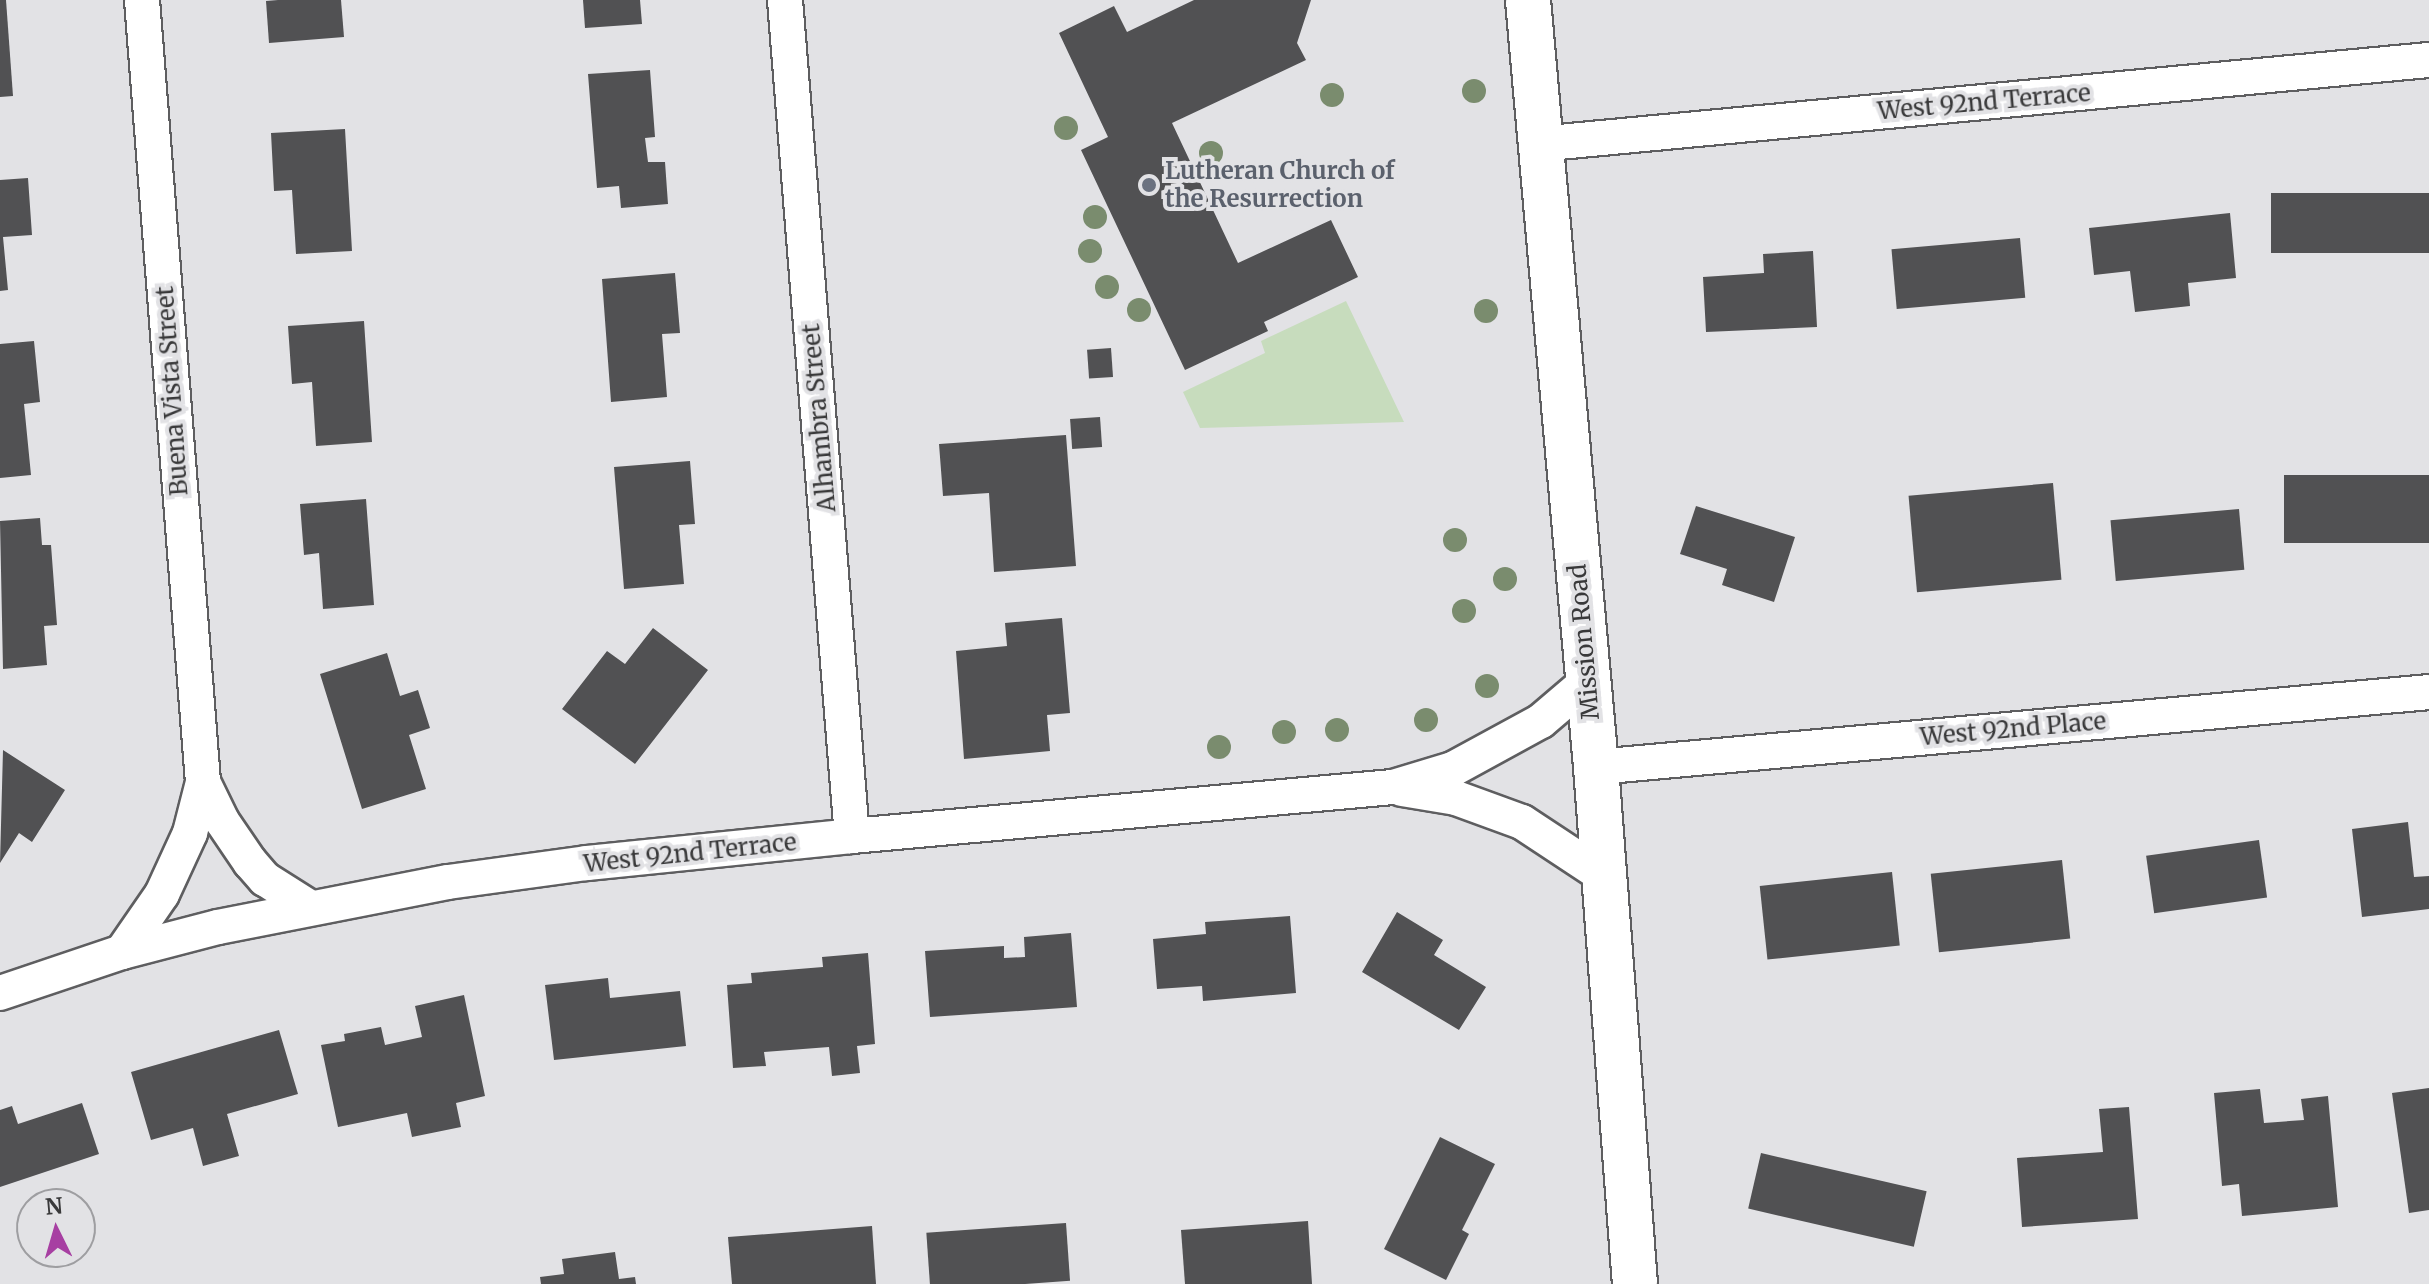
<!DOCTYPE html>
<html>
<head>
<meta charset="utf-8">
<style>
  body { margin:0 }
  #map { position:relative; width:2429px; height:1284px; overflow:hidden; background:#e2e2e5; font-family:Merriweather,serif }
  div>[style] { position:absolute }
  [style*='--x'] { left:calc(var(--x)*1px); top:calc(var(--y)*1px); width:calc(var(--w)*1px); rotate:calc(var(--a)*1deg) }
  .green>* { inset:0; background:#c7dcbd }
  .building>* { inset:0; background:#515153; transform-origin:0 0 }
  .roads { filter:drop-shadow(2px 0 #5e5e60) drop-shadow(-2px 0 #5e5e60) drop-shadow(0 2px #5e5e60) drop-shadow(0 -2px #5e5e60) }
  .street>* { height:34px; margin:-17px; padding:0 17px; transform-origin:17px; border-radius:17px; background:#fff }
  .secondary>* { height:44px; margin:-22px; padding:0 22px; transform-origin:22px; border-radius:22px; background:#fff }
  .trees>* { width:24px; height:24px; margin:-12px; border-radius:50%; background:#7a8c6e }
  .dots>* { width:22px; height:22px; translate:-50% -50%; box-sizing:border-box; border:4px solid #e2e2e5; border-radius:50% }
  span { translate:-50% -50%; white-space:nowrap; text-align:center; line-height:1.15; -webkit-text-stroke:8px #e2e2e5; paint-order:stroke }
  .street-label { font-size:24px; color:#39393a }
  .worship-label { font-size:24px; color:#5b616d; font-weight:700 }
  .left { translate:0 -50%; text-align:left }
  .north { position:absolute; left:16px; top:1188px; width:80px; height:80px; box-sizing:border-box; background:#e2e2e5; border:2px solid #9e9ea1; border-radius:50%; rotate:355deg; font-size:22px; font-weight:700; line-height:32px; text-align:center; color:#39393a }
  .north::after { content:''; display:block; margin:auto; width:28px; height:36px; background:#a73fa2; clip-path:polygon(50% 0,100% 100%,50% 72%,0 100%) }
</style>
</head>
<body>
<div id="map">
  <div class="green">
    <div style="clip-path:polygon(1346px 301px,1404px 422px,1200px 428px,1183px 392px,1265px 353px,1261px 341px)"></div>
  </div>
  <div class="building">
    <div style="clip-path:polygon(0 0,6px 0,13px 96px,0 97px)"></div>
    <div style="clip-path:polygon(278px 0,341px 0,344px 37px,269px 43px,266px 1px)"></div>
    <div style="clip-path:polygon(583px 0,640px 0,642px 24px,585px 28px)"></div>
    <div style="clip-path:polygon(1194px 0,1311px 0,1297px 43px,1306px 60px,1172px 123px,1238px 263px,1331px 220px,1358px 277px,1264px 322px,1268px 331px,1185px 370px,1081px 150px,1108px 137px,1059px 33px,1114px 6px,1127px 32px)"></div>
    <div style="clip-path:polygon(650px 70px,655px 137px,645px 138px,648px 162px,665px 162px,668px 204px,621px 208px,619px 186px,597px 188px,588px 74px)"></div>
    <div style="clip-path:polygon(345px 129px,352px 251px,296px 254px,292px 190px,274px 191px,271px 133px)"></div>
    <div style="clip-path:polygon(28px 178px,32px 235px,3px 237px,8px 290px,0 291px,0 180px)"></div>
    <div style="left:2429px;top:193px;width:60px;height:158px;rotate:90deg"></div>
    <div style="clip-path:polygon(2230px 213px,2236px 278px,2188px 283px,2190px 306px,2135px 312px,2130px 271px,2094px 275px,2089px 228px)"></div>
    <div style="left:2020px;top:238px;width:60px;height:129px;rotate:85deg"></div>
    <div style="clip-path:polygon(1813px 251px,1817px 327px,1706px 332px,1703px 277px,1764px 273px,1763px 254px)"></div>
    <div style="clip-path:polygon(675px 273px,680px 333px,662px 334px,667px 397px,611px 402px,602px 279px)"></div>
    <div style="clip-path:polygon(364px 321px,372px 442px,316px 446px,312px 382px,292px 384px,288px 326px)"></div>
    <div style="clip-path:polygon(34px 341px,40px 402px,24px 404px,31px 475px,0 478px,0 344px)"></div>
    <div style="left:1111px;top:348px;width:29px;height:24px;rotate:86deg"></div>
    <div style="left:1100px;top:417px;width:30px;height:30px;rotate:86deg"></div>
    <div style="clip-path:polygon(1066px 435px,1076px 566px,994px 572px,989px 493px,943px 496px,939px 444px)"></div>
    <div style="clip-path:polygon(690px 461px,695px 524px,679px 525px,684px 584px,624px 589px,614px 467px)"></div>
    <div style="left:2429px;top:475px;width:68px;height:145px;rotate:90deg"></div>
    <div style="left:2053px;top:483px;width:97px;height:145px;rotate:85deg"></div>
    <div style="clip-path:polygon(366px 499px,374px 605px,323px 609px,319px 553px,304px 555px,300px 504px)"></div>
    <div style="clip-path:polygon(1696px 506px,1795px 537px,1774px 602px,1722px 585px,1727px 569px,1680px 554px)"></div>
    <div style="left:2239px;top:509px;width:61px;height:129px;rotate:85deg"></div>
    <div style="clip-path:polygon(40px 518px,42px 545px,51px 545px,57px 625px,44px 626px,47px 665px,3px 669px,0 521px)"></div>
    <div style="clip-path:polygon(1062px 618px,1070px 713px,1047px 715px,1050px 751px,964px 759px,956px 651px,1007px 646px,1005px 623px)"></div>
    <div style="clip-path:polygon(653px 628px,708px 670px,635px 764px,562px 709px,607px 651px,625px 664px)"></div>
    <div style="clip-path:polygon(387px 653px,400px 696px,418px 690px,430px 728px,409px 735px,426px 789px,362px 809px,320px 674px)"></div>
    <div style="clip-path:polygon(3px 750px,65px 790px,32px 842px,19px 833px,0 863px)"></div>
    <div style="clip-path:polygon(2408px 822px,2414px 877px,2429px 876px,2429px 909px,2362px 917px,2352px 829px)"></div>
    <div style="left:2259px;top:840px;width:58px;height:114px;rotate:82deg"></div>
    <div style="left:2062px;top:860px;width:79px;height:132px;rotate:84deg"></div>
    <div style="left:1892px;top:872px;width:74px;height:133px;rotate:84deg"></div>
    <div style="clip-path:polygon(1397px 912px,1443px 940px,1434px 955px,1486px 987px,1459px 1030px,1362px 972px)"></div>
    <div style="clip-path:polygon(1290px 916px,1296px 993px,1203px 1001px,1202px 986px,1157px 989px,1153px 939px,1206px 934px,1205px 922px)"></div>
    <div style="clip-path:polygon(1071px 933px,1077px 1007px,930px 1017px,925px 951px,1004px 946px,1004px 958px,1025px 957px,1024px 937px)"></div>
    <div style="clip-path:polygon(868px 953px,875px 1044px,857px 1046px,860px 1073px,832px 1076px,829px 1047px,764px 1052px,766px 1066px,733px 1068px,727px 985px,752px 983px,751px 973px,823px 967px,822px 957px)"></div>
    <div style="clip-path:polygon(608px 978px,610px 998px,680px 991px,686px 1046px,554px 1060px,545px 985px)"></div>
    <div style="clip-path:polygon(464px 995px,485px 1096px,456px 1103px,461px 1127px,412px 1137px,407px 1113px,338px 1127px,321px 1045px,345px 1041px,344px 1034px,381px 1027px,385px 1045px,422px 1037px,415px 1006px)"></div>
    <div style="clip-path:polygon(279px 1030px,298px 1094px,227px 1114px,239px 1156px,203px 1166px,193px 1128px,151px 1140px,131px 1072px)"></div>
    <div style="clip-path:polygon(2429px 1088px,2429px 1210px,2409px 1213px,2392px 1093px)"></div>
    <div style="clip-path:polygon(2260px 1089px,2264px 1123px,2304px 1120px,2301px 1099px,2328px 1096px,2338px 1207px,2242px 1216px,2239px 1184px,2222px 1186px,2214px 1093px)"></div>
    <div style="clip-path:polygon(82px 1103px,99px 1154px,0 1187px,0 1110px,12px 1106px,18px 1124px)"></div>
    <div style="clip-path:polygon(2129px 1107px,2138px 1219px,2022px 1227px,2017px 1158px,2103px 1152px,2099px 1109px)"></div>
    <div style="clip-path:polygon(1440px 1137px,1495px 1164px,1462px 1230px,1469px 1234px,1446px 1280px,1384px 1249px)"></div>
    <div style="left:1761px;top:1153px;width:170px;height:57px;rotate:13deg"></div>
    <div style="clip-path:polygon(1308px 1221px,1312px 1284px,1185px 1284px,1181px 1230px)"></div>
    <div style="left:1066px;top:1223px;width:58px;height:140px;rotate:86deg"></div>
    <div style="clip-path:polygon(872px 1226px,876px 1284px,732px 1284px,728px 1237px)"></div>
    <div style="clip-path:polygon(615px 1252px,619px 1279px,635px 1277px,636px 1284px,541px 1284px,540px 1277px,564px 1274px,562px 1259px)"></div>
  </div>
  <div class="roads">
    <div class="street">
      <div style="--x:785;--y:0;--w:839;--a:85.42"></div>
      <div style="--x:1538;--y:144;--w:895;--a:-5.39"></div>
      <div style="--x:1596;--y:767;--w:836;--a:-5.14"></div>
      <div style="--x:203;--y:782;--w:43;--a:64"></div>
      <div style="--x:222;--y:821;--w:50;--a:55.7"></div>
      <div style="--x:250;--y:862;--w:23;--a:49"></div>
      <div style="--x:265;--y:879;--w:52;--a:32.5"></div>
      <div style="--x:1402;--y:789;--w:55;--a:9.5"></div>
      <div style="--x:1456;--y:798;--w:70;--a:20"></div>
      <div style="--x:1522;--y:822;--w:98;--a:33.4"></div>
      <div style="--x:122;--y:952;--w:70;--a:-55.4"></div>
      <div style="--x:162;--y:894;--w:67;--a:-65.3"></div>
      <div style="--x:190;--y:833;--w:53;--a:-75.7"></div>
      <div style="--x:203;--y:782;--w:784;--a:-94.46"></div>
      <div style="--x:0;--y:993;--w:129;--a:-18.6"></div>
      <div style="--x:122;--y:952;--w:99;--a:-14.6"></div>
      <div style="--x:218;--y:927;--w:234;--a:-11.1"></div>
      <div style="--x:448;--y:882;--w:140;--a:-7.8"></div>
      <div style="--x:587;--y:863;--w:266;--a:-5.8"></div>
      <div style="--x:852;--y:836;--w:543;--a:-5.18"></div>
      <div style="--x:1393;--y:787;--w:63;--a:-16.7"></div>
      <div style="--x:1453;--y:769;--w:100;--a:-28.6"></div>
      <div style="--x:1541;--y:721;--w:62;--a:-40.4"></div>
    </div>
    <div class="secondary">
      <div style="--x:1528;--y:0;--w:770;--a:84.93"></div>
      <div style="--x:1596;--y:767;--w:518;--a:85.69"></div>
    </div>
  </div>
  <div class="trees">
    <div style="left:1474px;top:91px"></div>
    <div style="left:1332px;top:95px"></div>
    <div style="left:1066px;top:128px"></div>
    <div style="left:1211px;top:153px"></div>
    <div style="left:1095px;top:217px"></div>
    <div style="left:1090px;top:251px"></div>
    <div style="left:1107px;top:287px"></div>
    <div style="left:1139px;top:310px"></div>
    <div style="left:1486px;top:311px"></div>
    <div style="left:1455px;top:540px"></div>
    <div style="left:1505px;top:579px"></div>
    <div style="left:1464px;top:611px"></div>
    <div style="left:1487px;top:686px"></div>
    <div style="left:1426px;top:720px"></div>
    <div style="left:1337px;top:730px"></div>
    <div style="left:1284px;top:732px"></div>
    <div style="left:1219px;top:747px"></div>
  </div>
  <div class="dots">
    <div style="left:1149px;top:185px;background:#6b7280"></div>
  </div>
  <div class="street-label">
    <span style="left:1984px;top:102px;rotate:-5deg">West 92nd Terrace</span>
    <span style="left:172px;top:391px;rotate:-94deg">Buena Vista Street</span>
    <span style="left:819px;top:418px;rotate:-95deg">Alhambra Street</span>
    <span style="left:1584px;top:642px;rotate:-95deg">Mission Road</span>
    <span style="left:2013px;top:729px;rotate:-5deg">West 92nd Place</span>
    <span style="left:690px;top:853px;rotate:-6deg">West 92nd Terrace</span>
  </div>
  <div class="worship-label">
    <span class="left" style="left:1165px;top:185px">Lutheran Church of<br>the Resurrection</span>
  </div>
  <div class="north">N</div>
</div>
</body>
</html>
